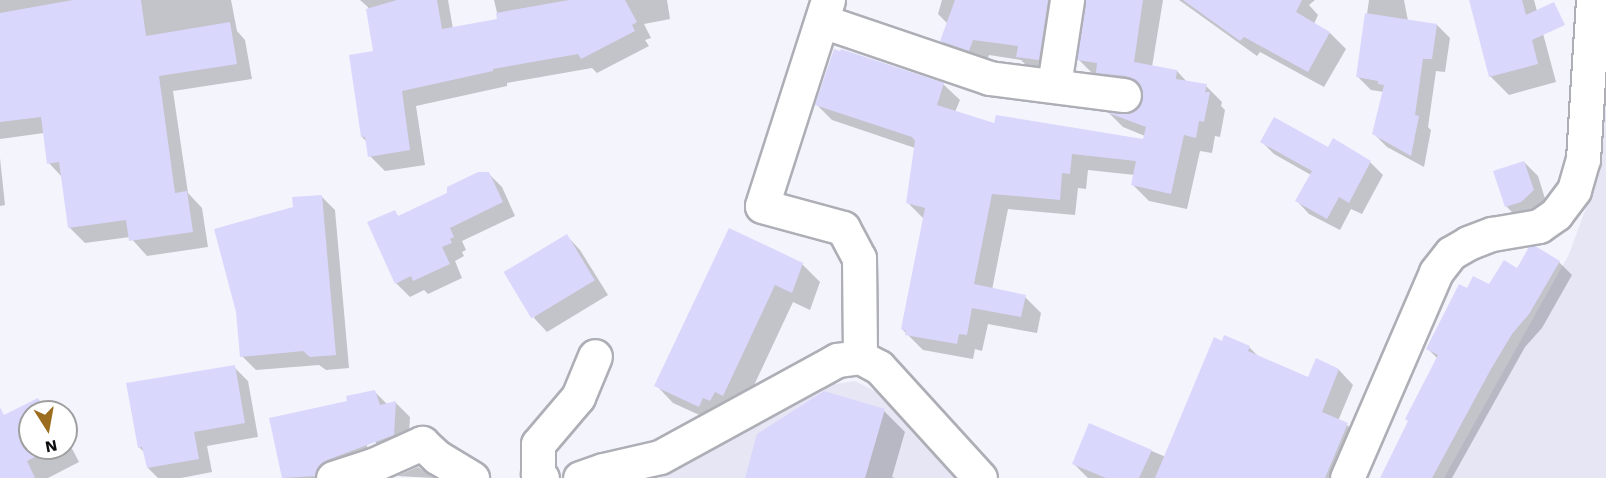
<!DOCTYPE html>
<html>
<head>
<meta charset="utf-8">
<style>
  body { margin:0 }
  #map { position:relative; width:1606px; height:478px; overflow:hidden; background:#f4f4fd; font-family:"Work Sans",sans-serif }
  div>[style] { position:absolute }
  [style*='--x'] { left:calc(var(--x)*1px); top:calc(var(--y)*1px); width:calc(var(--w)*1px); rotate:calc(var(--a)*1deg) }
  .built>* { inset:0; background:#e7e6f5 }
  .shadow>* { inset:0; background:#0003 }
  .building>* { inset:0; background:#dad7fd; transform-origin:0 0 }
  .roads { filter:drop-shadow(2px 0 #aeaeb6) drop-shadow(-2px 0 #aeaeb6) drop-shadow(0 2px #aeaeb6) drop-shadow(0 -2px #aeaeb6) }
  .minor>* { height:33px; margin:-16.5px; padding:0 16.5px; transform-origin:16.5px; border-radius:16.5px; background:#fff }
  span { translate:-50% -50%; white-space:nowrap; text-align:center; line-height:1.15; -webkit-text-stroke:4.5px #fff; paint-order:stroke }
  .north { position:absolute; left:18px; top:400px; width:60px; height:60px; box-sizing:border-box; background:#fff; border:2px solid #9f9fa0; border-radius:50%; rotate:169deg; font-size:16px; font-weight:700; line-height:24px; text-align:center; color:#0e0e11 }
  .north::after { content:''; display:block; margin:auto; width:21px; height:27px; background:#9c6c1f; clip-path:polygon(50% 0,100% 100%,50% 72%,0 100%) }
</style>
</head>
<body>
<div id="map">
  <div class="built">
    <div style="clip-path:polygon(1606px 38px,1606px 478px,1444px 478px,1569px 254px,1597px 178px)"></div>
    <div style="clip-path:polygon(855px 381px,887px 397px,959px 478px,659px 478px,827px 385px)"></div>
  </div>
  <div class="shadow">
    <div style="clip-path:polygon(0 0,231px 0,237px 31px,245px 40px,252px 79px,173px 91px,188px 193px,202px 208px,208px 247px,147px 256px,130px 237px,85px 243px,69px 227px,62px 177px,49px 163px,44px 133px,0 139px)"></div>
    <div style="clip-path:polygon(360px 0,448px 0,453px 29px,499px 21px,494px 0,667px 0,670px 19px,644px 24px,651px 38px,645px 40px,649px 46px,597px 73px,592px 68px,507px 83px,507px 86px,416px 106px,425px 165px,385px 171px,370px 156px,367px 142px,362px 137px,374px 52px,368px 7px)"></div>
    <div style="clip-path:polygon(942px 0,1074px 0,1055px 76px,1034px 73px,1021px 60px,989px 55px,985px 66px,958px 57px,942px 41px,948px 24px,938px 14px)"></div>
    <div style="clip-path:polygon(1087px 0,1163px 0,1152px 67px,1177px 71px,1187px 82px,1206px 86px,1222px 102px,1221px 106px,1225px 110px,1220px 137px,1215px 136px,1212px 153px,1200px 151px,1187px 209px,1149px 201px,1133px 185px,1135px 175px,1088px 170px,1086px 189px,1078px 188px,1075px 215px,1008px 209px,992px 290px,1025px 297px,1041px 313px,1037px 333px,988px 324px,982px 351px,975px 349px,973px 359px,923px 350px,902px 329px,924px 219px,908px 203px,915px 148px,832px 120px,816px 104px,943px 84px,960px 100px,955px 112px,996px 125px,1144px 140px,1145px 136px,1123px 127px,1109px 113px,1131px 114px,1140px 108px,1143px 92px,1114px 88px,1095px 76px,1078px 59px)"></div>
    <div style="clip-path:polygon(1179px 0,1315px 0,1309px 5px,1318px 15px,1314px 24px,1330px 33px,1346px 49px,1324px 87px,1260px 52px,1257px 56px)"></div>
    <div style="clip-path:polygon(1369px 0,1404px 0,1408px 21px,1437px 25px,1450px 38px,1445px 72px,1436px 71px,1428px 127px,1431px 130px,1424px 167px,1387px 147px,1373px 133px,1384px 92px,1371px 90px,1358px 77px)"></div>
    <div style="clip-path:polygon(1470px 0,1534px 0,1556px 82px,1509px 95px,1490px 76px)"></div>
    <div style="clip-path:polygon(1262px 142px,1328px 149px,1370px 162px,1383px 175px,1362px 214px,1351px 209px,1340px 230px,1309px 214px,1297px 201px,1311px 175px,1274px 154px)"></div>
    <div style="clip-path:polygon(0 158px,5px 205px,0 206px)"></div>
    <div style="clip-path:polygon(1524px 162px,1538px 176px,1547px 205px,1521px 221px,1507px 207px,1495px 172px)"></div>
    <div style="clip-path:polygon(488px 173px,502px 187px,515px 216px,462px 241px,466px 250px,462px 252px,464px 256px,455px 261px,462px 278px,428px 294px,424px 290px,410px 297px,396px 283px,395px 212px,399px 217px)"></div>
    <div style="clip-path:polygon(321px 196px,335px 210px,349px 368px,326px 370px,319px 365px,256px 370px,242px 356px,237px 311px,295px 208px)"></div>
    <div style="clip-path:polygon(730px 230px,802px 264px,820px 282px,810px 310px,793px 302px,741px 413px,717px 423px,673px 403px,656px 385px)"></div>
    <div style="clip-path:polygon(567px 236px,580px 250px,608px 295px,547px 332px,534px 318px)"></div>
    <div style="clip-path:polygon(1559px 262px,1572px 275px,1542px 328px,1525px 347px,1452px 478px,1383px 478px,1438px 359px,1427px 348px,1459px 286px,1467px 291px,1490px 286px,1517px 270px)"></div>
    <div style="clip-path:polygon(1223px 342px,1249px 347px,1260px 358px,1309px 379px,1317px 360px,1339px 370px,1353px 385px,1338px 421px,1347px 425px,1362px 439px,1346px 478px,1088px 478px,1073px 463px,1089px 425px,1166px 457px)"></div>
    <div style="clip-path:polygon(234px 367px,248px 381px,258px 437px,207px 446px,212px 472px,181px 478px,158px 478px,148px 468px,145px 453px,139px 447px)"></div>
    <div style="clip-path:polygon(374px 391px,388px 405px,396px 403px,410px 417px,408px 449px,390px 457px,376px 443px,361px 418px,371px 464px,335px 478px,284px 478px,271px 419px,346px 402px)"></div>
    <div style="clip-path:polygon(38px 399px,50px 412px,30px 412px,30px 448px,66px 448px,66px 437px,79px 462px,48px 478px,0 478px,0 415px,2px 417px)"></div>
    <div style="clip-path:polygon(884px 411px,905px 432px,892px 477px,895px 478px,747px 478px)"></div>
    <div style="clip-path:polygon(418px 467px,434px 478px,397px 476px)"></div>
  </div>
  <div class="building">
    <div style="clip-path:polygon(73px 0,141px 0,146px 36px,230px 22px,237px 64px,159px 76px,175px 193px,187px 191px,193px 232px,129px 241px,126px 220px,68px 228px,59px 162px,47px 164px,41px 117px,0 122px,0 13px)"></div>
    <div style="clip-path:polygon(397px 0,437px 0,442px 29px,497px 19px,496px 13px,569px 0,625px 0,637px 22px,632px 25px,635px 31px,581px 59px,578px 54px,493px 69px,493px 71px,402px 91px,410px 150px,368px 157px,365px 137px,361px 137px,349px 55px,373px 51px,366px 9px)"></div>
    <div style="clip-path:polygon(955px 0,1048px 0,1039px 60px,1016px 57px,1018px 46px,973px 40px,969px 51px,940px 41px)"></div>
    <div style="clip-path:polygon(1085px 0,1143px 0,1134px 62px,1177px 70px,1176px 79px,1207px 84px,1205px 92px,1210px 92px,1204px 122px,1199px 121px,1196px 138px,1184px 135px,1171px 194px,1131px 185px,1136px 161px,1072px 154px,1070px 174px,1062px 173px,1060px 200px,992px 194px,974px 284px,1026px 295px,1021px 317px,972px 308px,967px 335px,959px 334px,957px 344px,905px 335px,906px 331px,901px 329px,925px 208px,906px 203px,915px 141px,912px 137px,815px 105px,834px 49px,840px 51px,841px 49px,944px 83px,937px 105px,994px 123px,996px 115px,1143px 139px,1146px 127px,1106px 112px,1131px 112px,1139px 107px,1143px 97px,1141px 88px,1136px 80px,1126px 76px,1096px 73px,1097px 63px,1077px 60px)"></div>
    <div style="clip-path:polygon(1183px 0,1302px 0,1296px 12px,1330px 32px,1308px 72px,1244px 37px,1240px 41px)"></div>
    <div style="clip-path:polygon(1469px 0,1522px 0,1526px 15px,1554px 2px,1565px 25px,1532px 40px,1538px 64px,1489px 77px)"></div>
    <div style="clip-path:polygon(1365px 13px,1437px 24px,1432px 59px,1423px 59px,1415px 115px,1419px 116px,1411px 156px,1372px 134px,1384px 85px,1378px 84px,1378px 81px,1356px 77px)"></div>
    <div style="clip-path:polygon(1274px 117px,1328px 147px,1333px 138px,1371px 161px,1349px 203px,1339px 197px,1327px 219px,1295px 201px,1312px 171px,1260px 142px)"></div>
    <div style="clip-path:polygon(1524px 161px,1534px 190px,1521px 202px,1505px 207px,1493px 171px)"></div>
    <div style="clip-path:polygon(478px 172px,489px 172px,503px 202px,450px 228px,454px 237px,450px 239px,452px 243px,442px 247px,450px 264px,413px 281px,411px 276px,395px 284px,367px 222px,395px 210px,398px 216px,447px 193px,447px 187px)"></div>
    <div style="clip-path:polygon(322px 195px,336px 355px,310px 357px,303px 351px,240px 357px,236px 312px,214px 229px,293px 207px,292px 197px)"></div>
    <div style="clip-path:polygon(729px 228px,803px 263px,792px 293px,775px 285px,723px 396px,715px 392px,710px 401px,703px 398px,699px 407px,654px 386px)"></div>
    <div style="left:567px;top:234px;width:54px;height:74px;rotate:59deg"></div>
    <div style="clip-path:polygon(1535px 246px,1560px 261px,1529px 314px,1512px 334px,1491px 369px,1432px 478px,1380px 478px,1408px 421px,1405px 419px,1438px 355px,1426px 349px,1459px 284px,1467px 288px,1473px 276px,1489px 284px,1504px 260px,1517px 268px,1529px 247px)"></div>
    <div style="clip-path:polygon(1224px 335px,1250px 346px,1248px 351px,1308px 377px,1316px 358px,1339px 369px,1322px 412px,1348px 423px,1325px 478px,1155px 478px,1214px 337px,1222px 341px)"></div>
    <div style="clip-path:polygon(235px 365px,245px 423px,194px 432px,199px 459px,147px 468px,142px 447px,138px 448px,126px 383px)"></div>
    <div style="clip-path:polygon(375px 390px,380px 405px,396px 401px,394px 435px,327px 460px,319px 466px,315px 476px,282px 478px,269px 418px,347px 401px,346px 396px)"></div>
    <div style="clip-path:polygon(824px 391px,885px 409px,865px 478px,745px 478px,757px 434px)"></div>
    <div style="clip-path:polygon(38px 398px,46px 412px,30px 412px,30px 448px,52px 448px,27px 461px,35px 478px,0 478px,0 407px,4px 415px)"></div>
    <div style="clip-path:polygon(1089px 423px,1152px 450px,1139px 478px,1106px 478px,1072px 464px)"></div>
  </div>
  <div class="roads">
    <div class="minor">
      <div style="--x:828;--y:0;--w:216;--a:107.8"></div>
      <div style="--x:762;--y:206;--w:84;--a:15.2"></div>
      <div style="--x:843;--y:228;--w:34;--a:62"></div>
      <div style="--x:859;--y:258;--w:99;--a:89.4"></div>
      <div style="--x:822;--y:21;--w:176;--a:18.8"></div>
      <div style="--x:989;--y:78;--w:136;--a:7.2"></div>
      <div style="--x:1054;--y:85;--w:86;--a:-81.3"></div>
      <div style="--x:333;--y:478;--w:42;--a:-18"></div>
      <div style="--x:373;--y:465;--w:54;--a:-24.2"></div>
      <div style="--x:422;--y:443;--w:21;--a:43"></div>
      <div style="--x:437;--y:457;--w:41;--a:31"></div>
      <div style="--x:542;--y:478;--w:6;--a:-135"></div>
      <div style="--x:538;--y:474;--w:30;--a:-90"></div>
      <div style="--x:538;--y:444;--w:62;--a:-49.6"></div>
      <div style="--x:578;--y:397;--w:44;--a:-67.5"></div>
      <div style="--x:580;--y:478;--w:24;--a:-19"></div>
      <div style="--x:603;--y:470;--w:58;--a:-12.8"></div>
      <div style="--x:660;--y:457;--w:202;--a:-28.7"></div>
      <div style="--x:837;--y:360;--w:23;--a:-7"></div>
      <div style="--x:860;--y:357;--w:21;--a:28"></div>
      <div style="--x:879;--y:367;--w:150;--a:47.7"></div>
      <div style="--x:1347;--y:478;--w:224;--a:-66.6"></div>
      <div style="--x:1436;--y:272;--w:24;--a:-52"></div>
      <div style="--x:1451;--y:253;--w:20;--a:-30"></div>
      <div style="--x:1468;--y:243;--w:26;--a:-21"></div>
      <div style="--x:1492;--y:234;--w:48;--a:-9.7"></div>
      <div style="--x:1539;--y:226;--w:21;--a:-35"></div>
      <div style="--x:1556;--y:214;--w:30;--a:-53"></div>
      <div style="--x:1574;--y:190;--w:32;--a:-74"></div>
      <div style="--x:1583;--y:159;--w:159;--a:-86.4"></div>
    </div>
  </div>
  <div class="north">N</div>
</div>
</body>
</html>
